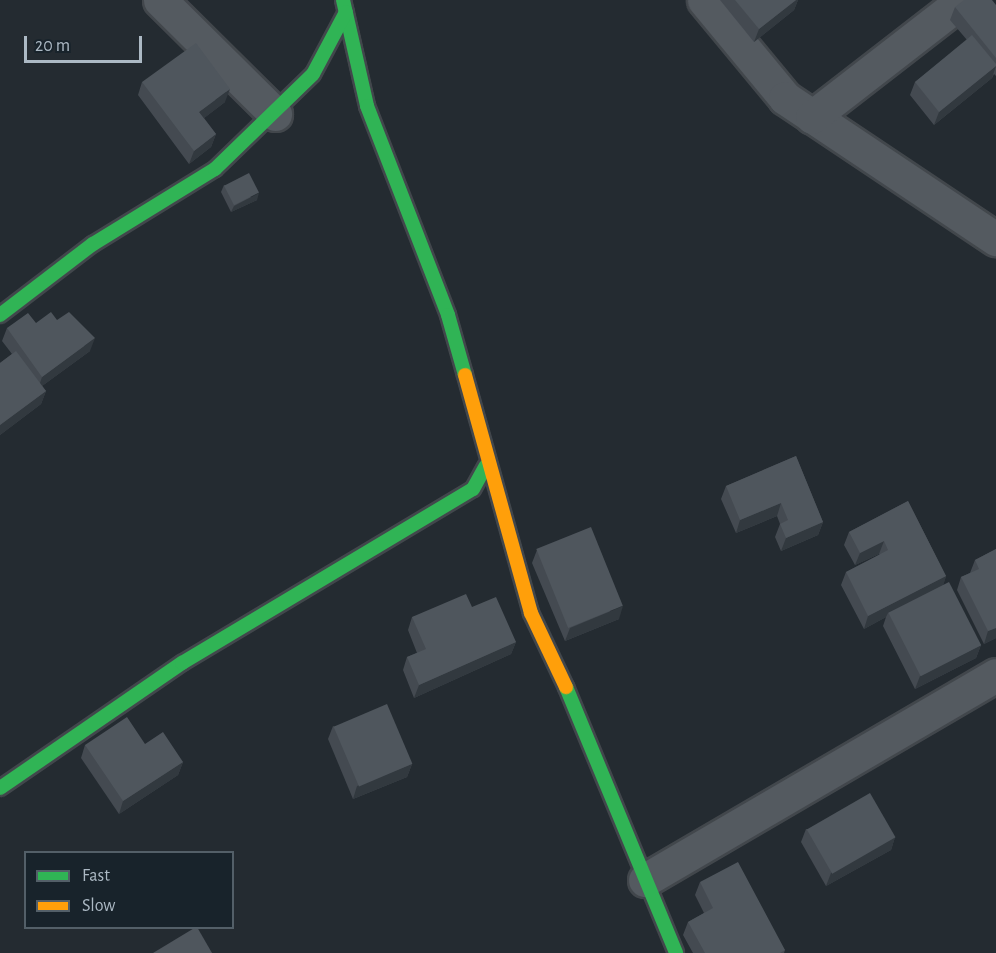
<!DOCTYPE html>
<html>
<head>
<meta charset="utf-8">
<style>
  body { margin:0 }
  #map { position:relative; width:996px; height:953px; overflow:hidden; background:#242b31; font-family:"Alegreya Sans",sans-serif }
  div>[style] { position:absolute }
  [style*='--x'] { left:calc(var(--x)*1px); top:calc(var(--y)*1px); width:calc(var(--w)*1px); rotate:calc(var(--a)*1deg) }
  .roads { filter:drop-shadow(2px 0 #42474c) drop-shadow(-2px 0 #42474c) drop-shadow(0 2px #42474c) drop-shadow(0 -2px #42474c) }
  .street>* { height:33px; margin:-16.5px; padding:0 16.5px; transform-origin:16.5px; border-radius:16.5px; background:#545a60 }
  .fast>* { height:14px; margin:-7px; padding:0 7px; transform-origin:7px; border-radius:7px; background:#30b455 }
  .slow>* { height:14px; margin:-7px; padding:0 7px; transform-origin:7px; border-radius:7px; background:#ff9f0a }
  .wall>* { inset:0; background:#444a51 }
  .shaded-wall>* { inset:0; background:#32393f }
  .building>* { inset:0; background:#4f565d; transform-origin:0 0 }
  span { translate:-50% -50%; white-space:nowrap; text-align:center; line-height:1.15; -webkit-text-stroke:4.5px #18232b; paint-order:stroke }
  .legend { position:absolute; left:24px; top:851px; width:210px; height:78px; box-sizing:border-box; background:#18232b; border:2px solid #535f68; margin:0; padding:8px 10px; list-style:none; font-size:18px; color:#acb9c4 }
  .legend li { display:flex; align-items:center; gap:12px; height:30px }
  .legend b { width:30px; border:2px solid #535f68 }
  .scale { position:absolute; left:24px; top:36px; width:118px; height:27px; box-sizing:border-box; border:3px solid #acb9c4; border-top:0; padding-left:8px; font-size:18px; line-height:21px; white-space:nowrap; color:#acb9c4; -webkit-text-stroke:4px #18232b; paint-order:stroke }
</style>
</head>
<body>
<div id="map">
  <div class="roads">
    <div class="street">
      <div style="--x:160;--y:0;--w:162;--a:44.7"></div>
      <div style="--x:704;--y:0;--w:127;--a:50.4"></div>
      <div style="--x:785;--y:98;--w:254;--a:33.8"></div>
      <div style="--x:812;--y:117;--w:191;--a:-37.8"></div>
      <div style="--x:645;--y:880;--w:406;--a:-30.3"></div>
    </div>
    <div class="fast">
      <div style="--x:343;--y:0;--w:109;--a:77.2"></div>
      <div style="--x:367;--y:106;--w:224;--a:68.8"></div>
      <div style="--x:448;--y:315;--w:62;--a:74.2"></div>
      <div style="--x:0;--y:315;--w:117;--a:-37.4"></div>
      <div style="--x:93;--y:244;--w:143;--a:-31.6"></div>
      <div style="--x:215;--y:169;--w:136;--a:-44.1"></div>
      <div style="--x:313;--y:74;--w:70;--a:-62"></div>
      <div style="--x:566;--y:687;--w:288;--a:67.5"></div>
      <div style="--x:0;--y:788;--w:221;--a:-34.5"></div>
      <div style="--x:182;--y:663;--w:339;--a:-30.9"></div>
      <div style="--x:473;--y:489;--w:26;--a:-61"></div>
    </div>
    <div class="slow">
      <div style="--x:465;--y:375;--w:247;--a:74.5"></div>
      <div style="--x:531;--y:613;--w:82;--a:64.7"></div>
    </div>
  </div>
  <div class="wall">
    <div style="clip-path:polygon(720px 0,798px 0,794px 10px,754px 42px)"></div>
    <div style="clip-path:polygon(996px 5px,996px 76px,994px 74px,992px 78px,934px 125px,910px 95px,915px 82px,967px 40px,950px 20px,955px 7px)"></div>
    <div style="clip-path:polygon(142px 82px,225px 102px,204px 118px,216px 134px,211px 147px,189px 164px,138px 95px)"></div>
    <div style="clip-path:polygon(224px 185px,257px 200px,231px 212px,221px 192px)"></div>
    <div style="clip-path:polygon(57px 320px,90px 351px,42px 386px,46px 391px,41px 404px,0 435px,0 363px,12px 354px,2px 341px,7px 328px)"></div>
    <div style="clip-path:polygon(796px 456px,823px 522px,818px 535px,781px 551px,775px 537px,780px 524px,777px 516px,736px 533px,721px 499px,726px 486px)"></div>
    <div style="clip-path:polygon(908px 501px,946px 576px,943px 585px,981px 645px,976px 658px,915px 689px,883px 626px,886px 617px,864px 629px,841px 585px,846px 572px,880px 555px,879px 554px,855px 565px,844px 545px,849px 532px)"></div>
    <div style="clip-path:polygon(996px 549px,996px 638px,984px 644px,957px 590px,961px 577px,970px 573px,975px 560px)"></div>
    <div style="clip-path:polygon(537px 550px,619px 619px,565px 641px,532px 563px)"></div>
    <div style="clip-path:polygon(472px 607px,516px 642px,511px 654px,414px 698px,403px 670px,407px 657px,417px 653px,408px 630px,412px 617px)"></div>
    <div style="clip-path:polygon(333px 726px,412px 764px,407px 777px,353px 799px,328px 739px)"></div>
    <div style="clip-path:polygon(145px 744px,183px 762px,178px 775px,119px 814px,81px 758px,85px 745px)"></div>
    <div style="clip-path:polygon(806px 829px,895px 837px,891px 850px,826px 886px,801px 842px)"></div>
    <div style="clip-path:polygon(700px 882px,785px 950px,784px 953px,693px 953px,683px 935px,688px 922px,704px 913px,695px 895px)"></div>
  </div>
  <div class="shaded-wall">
    <div style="clip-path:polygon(796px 0,798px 0,794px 10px,754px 42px,759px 29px)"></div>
    <div style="clip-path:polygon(996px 66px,992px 78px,934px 125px,939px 112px)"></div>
    <div style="clip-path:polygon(230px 89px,225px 102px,195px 125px,199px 112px)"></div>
    <div style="clip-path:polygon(216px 134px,211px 147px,189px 164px,194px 151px)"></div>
    <div style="clip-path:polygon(259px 193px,257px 200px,231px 212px,234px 206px)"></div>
    <div style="clip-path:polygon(95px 338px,90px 351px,38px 389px,42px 377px)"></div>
    <div style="clip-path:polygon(46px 391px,41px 404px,0 435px,0 425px)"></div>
    <div style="clip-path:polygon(781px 503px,777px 516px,736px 533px,740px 520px)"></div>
    <div style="clip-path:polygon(823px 522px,818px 535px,781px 551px,786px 538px)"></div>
    <div style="clip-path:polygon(884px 541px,879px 554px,855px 565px,860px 553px)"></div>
    <div style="clip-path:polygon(946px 576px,942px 589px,888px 613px,886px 617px,864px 629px,868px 616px)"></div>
    <div style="clip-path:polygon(623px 606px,619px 619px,565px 641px,570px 628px)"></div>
    <div style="clip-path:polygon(996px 628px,996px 638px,984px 644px,988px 631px)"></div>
    <div style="clip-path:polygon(516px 642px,511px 654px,414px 698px,419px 685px)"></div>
    <div style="clip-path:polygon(981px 645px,976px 658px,915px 689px,920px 676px)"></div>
    <div style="clip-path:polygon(183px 762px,178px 775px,119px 814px,123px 801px)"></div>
    <div style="clip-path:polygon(412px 764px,407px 777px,353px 799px,357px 786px)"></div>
    <div style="clip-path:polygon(895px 837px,891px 850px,826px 886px,831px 873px)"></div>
  </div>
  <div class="building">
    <div style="clip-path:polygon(735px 0,796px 0,759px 29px)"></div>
    <div style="clip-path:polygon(964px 0,992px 0,996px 5px,996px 58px,955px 7px)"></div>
    <div style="clip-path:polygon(972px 35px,996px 64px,996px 66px,939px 112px,915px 82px)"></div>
    <div style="clip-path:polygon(196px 43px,230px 89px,199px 112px,216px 134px,194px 151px,142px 82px)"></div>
    <div style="left:249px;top:173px;width:22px;height:28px;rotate:63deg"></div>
    <div style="clip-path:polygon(51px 312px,57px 320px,69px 312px,95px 338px,42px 377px,7px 328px,28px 313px,36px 323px)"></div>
    <div style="clip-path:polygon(16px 351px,46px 391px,0 425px,0 363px)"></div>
    <div style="clip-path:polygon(796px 456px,823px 522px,786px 538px,780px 524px,788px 520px,781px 503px,740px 520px,726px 486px)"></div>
    <div style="clip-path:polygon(908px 501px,946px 576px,868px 616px,846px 572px,888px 550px,884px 541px,860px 553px,849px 532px)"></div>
    <div style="left:591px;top:527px;width:85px;height:59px;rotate:68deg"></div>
    <div style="clip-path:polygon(996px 549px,996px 628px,988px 631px,961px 577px,979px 569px,975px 560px)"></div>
    <div style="left:949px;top:582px;width:71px;height:68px;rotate:63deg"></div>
    <div style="clip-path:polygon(466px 594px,472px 607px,496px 597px,516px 642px,419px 685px,407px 657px,426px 649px,412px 617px)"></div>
    <div style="left:387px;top:704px;width:65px;height:58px;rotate:67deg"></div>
    <div style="clip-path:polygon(127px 717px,145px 744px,163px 732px,183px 762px,123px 801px,85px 745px)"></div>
    <div style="left:870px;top:793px;width:51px;height:73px;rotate:60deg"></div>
    <div style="clip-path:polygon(738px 862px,785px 950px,780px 953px,705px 953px,688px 922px,713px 908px,700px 882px)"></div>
    <div style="clip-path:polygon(196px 927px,197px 927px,212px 953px,153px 953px)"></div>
  </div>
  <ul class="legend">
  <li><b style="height:8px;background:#30b455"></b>Fast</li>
  <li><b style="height:8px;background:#ff9f0a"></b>Slow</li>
  </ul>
  <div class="scale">20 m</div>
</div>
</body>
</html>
